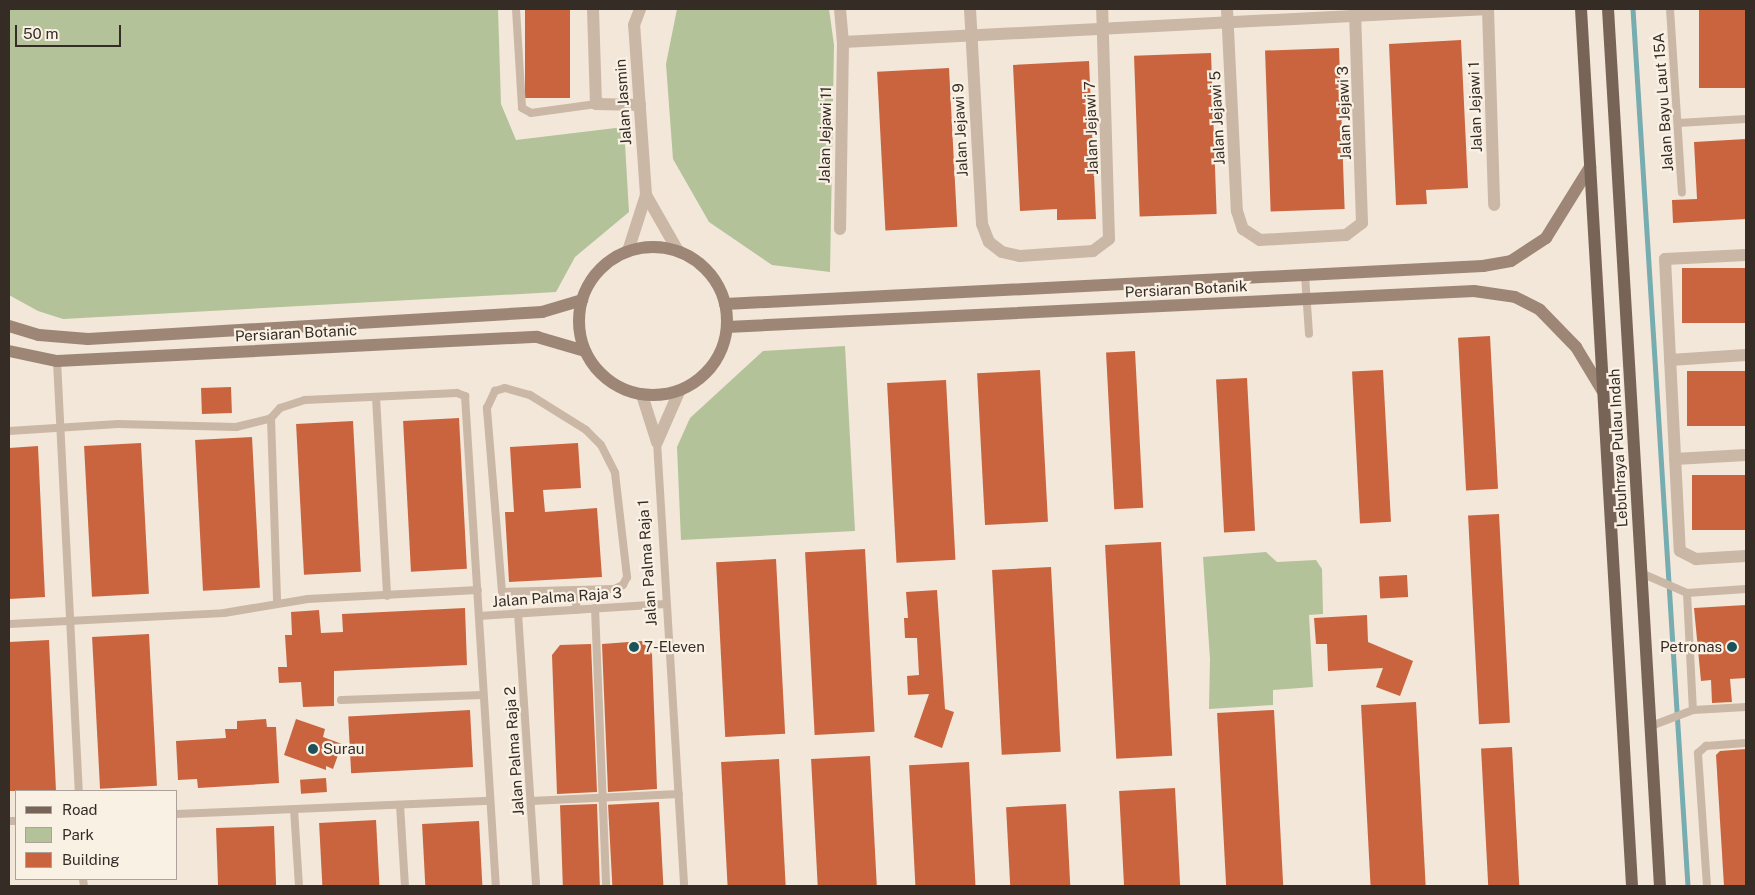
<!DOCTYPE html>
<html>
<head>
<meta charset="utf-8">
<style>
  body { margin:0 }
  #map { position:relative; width:1755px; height:895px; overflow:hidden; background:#f2e7d9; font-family:"Public Sans",sans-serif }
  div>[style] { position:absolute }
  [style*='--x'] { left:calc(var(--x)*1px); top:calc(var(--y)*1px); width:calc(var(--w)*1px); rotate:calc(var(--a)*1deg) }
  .green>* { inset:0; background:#b3c299 }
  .stream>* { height:4.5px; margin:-2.25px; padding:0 2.25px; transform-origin:2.25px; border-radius:2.25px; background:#77acb0 }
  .building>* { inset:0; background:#ca643f; transform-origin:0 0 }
  .service>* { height:8px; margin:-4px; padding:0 4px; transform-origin:4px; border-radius:4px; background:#cab7a5 }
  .minor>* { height:12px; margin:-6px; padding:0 6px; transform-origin:6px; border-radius:6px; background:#cab7a5 }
  .secondary>* { height:12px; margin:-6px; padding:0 6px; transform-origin:6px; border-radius:6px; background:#9e8676 }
  .secondary>.ring { margin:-6px; padding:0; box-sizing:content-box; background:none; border:12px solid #9e8676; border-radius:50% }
  .primary>* { height:12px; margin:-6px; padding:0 6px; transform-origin:6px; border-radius:6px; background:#786357 }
  .dots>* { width:14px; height:14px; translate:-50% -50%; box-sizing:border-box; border:2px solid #faf1e5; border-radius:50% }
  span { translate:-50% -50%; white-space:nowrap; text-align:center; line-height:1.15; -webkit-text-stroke:4.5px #faf1e5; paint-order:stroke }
  .street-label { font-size:15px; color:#362c26 }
  .poi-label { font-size:15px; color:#362c26 }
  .left { translate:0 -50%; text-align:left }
  .right { translate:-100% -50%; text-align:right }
  .frame { position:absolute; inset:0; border:10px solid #362c26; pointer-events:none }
  .legend { position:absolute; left:15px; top:790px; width:162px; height:90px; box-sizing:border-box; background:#faf1e5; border:1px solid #aca299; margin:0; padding:6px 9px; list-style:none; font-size:15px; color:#362c26 }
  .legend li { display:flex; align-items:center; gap:10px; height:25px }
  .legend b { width:25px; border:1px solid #aca299 }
  .scale { position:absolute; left:15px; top:25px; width:106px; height:22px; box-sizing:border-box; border:2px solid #362c26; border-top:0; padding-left:6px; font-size:15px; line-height:18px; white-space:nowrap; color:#362c26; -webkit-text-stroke:4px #faf1e5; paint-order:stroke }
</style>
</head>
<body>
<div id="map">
  <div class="green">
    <div style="clip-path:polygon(9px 9px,498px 9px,501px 104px,516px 140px,624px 127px,629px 212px,575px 257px,556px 292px,63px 319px,38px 311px,9px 295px)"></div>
    <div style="clip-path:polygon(677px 9px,829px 9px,834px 45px,830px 272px,772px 265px,709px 222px,673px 159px,666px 64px)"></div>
    <div style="clip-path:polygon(845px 346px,855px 531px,681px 540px,677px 447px,690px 418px,763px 351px)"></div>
    <div style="clip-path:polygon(1266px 552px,1277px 562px,1316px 560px,1322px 569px,1323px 614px,1309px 615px,1313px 687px,1273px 690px,1273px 705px,1209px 709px,1210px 659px,1203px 557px)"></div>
  </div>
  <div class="stream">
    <div style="--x:1633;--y:9;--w:879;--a:86.41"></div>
  </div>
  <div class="building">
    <div style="left:525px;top:9px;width:45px;height:89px"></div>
    <div style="left:1699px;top:9px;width:47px;height:79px"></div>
    <div style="clip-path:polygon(1461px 40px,1468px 188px,1426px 190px,1427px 204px,1396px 205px,1389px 44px)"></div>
    <div style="left:1339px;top:48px;width:161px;height:74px;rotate:88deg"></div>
    <div style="left:1211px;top:53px;width:161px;height:77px;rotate:88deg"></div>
    <div style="clip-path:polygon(1089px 61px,1096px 219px,1057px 220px,1057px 209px,1020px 211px,1013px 65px)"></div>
    <div style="left:949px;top:68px;width:159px;height:72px;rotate:87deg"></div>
    <div style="clip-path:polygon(1746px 139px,1746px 219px,1673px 223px,1672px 200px,1697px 199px,1694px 142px)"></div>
    <div style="left:1746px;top:268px;width:55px;height:64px;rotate:90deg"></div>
    <div style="left:1490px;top:336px;width:153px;height:32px;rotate:87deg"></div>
    <div style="left:1135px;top:351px;width:157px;height:29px;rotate:87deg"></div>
    <div style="left:1040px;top:370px;width:152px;height:63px;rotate:87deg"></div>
    <div style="left:1383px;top:370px;width:152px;height:31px;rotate:87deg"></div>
    <div style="left:1746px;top:371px;width:55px;height:59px;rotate:90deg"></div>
    <div style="left:1247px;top:378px;width:153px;height:31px;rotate:87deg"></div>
    <div style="left:946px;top:380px;width:180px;height:59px;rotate:87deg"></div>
    <div style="left:231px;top:387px;width:26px;height:30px;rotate:88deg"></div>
    <div style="left:459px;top:418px;width:151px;height:56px;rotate:87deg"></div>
    <div style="left:353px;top:421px;width:151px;height:57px;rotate:87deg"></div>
    <div style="left:252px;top:437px;width:151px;height:57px;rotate:87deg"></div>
    <div style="left:141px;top:443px;width:151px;height:57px;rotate:87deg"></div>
    <div style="clip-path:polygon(578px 443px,581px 488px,543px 490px,545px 512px,597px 508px,602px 577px,509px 582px,505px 512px,514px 512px,510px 447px)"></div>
    <div style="clip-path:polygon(38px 446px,45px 597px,9px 599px,9px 448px)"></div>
    <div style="left:1746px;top:475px;width:55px;height:54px;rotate:90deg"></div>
    <div style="left:1499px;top:514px;width:209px;height:31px;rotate:87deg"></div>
    <div style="left:1161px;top:542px;width:214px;height:56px;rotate:87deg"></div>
    <div style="left:865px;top:549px;width:183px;height:60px;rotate:87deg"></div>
    <div style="left:776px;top:559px;width:175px;height:60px;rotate:87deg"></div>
    <div style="left:1051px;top:567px;width:185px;height:59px;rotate:87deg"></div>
    <div style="left:1407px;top:575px;width:22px;height:28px;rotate:87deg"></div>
    <div style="clip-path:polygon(937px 590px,945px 709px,954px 712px,942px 748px,914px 737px,929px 694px,908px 695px,907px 676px,919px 675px,917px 638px,905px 638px,904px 618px,908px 618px,906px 592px)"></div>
    <div style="clip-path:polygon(1746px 605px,1746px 678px,1730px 679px,1732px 702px,1712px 703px,1711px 680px,1701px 681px,1694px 608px)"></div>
    <div style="clip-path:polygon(465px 608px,467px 665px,334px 671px,334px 706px,303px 707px,301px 682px,279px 683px,278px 667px,287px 667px,285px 635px,292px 635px,291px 612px,319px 610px,321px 633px,343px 632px,342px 614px)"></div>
    <div style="clip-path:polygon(1367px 615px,1368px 642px,1413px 661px,1400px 696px,1376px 687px,1383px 668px,1328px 671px,1327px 644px,1316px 644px,1314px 618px)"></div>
    <div style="left:149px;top:634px;width:152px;height:57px;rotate:87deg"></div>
    <div style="clip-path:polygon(49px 640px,56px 791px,9px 791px,9px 642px)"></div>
    <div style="clip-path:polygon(642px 641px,652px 654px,657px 789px,608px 792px,602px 644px)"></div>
    <div style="clip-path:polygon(591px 644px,597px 792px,557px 794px,552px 655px,560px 645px)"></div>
    <div style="left:1416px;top:702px;width:184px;height:55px;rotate:87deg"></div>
    <div style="left:470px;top:710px;width:57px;height:122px;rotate:87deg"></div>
    <div style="left:1274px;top:710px;width:176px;height:57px;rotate:87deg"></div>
    <div style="clip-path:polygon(266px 719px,267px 727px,276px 727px,279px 783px,198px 788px,197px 779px,178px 780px,176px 741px,226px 738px,225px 729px,237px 729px,237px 721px)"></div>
    <div style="clip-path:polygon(296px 719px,325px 729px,323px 737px,342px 744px,333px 769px,326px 766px,326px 770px,284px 755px)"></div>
    <div style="left:1512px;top:747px;width:139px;height:31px;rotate:87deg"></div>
    <div style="clip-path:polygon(1746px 749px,1746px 886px,1724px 886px,1716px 755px,1720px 751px)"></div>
    <div style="left:870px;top:756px;width:130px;height:59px;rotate:87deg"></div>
    <div style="left:779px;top:759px;width:127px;height:58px;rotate:87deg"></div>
    <div style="left:969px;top:762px;width:124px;height:60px;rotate:87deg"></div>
    <div style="left:326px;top:778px;width:14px;height:26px;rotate:86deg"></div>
    <div style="left:1175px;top:788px;width:98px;height:56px;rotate:87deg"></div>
    <div style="left:659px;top:802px;width:84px;height:51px;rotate:87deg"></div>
    <div style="left:597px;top:804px;width:82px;height:37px;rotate:88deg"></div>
    <div style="left:1066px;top:804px;width:82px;height:60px;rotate:87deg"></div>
    <div style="left:376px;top:820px;width:66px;height:57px;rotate:87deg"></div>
    <div style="left:479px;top:821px;width:65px;height:57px;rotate:87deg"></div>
    <div style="left:274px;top:826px;width:60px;height:58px;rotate:88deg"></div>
  </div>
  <div class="service">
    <div style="--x:516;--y:9;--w:99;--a:86.5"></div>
    <div style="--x:522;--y:108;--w:10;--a:29"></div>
    <div style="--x:531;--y:113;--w:66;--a:-7.9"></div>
    <div style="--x:1670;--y:9;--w:184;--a:86.3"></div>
    <div style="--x:1678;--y:123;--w:68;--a:-3.4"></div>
    <div style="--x:1305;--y:275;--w:59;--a:86.1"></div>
    <div style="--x:57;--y:361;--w:431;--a:87.1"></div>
    <div style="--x:505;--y:388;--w:26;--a:16"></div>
    <div style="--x:530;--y:395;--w:66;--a:32"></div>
    <div style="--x:586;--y:430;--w:21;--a:45"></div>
    <div style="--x:601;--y:445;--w:31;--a:63"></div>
    <div style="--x:615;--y:473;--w:105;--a:83.4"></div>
    <div style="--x:627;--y:577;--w:9;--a:117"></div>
    <div style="--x:623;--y:585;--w:10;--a:156"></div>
    <div style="--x:614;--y:589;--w:112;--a:178.5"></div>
    <div style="--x:502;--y:592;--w:185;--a:-94.7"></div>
    <div style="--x:487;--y:408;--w:19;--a:-65"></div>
    <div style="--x:495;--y:391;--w:10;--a:-17"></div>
    <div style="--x:376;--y:397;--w:199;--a:86.8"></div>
    <div style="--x:271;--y:418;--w:185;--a:88.1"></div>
    <div style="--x:9;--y:431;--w:109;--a:-3.7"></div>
    <div style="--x:118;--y:424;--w:118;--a:1.5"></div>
    <div style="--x:236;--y:427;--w:36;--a:-14"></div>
    <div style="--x:271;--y:418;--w:13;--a:-48"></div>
    <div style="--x:280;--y:408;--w:26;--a:-18"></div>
    <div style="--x:305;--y:400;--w:152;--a:-2.6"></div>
    <div style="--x:457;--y:393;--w:9;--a:21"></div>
    <div style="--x:465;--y:396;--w:491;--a:86.4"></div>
    <div style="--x:657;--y:442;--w:445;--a:86.5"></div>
    <div style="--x:1641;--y:573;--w:50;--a:23.5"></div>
    <div style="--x:1687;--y:593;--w:59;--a:-3.9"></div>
    <div style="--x:574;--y:591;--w:19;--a:81"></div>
    <div style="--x:1687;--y:593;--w:117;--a:87.1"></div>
    <div style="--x:595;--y:608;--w:278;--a:87.7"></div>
    <div style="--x:518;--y:613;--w:274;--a:86.2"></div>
    <div style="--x:479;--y:616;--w:187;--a:-3.7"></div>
    <div style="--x:9;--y:624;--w:215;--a:-2.9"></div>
    <div style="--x:224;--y:613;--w:85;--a:-9.5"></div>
    <div style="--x:308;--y:599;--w:170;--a:-3"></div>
    <div style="--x:341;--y:700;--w:142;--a:-2"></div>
    <div style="--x:1651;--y:726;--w:45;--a:-20.9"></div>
    <div style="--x:1693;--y:710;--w:53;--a:-3.2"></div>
    <div style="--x:531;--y:801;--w:148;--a:-2.7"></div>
    <div style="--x:400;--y:805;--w:81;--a:86.5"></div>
    <div style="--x:294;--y:809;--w:77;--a:86.3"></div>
    <div style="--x:176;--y:814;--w:314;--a:-2.4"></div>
    <div style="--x:9;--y:821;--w:7;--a:0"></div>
    <div style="--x:83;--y:879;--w:7;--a:82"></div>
    <div style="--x:1707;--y:886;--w:133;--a:-93.9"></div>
    <div style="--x:1698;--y:753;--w:11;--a:-41"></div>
    <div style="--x:1706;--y:746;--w:40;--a:-4.3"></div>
  </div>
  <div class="minor">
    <div style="--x:593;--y:9;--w:95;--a:88.2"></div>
    <div style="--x:596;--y:104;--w:44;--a:1.3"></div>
    <div style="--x:840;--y:9;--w:33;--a:85"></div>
    <div style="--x:843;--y:42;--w:187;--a:90.9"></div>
    <div style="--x:970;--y:9;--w:215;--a:86.8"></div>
    <div style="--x:982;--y:224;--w:19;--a:69"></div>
    <div style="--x:989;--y:242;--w:16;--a:38"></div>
    <div style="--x:1002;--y:252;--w:18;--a:13"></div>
    <div style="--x:1020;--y:256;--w:73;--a:-3.9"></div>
    <div style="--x:1093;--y:251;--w:20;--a:-37"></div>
    <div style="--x:1109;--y:239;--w:230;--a:-91.7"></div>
    <div style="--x:1227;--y:9;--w:202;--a:87.2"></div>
    <div style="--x:1237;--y:211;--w:19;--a:72"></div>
    <div style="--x:1243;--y:229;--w:20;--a:33"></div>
    <div style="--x:1260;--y:240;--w:86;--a:-3.3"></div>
    <div style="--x:1346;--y:235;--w:20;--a:-37"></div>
    <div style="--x:1362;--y:223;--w:214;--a:-91.9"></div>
    <div style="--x:1488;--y:9;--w:196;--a:88.2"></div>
    <div style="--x:843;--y:42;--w:646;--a:-2.93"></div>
    <div style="--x:646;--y:195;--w:64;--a:60.3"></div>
    <div style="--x:628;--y:251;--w:59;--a:-72.2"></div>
    <div style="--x:646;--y:195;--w:170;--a:-94"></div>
    <div style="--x:634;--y:25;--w:17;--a:-69"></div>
    <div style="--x:1746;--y:255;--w:81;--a:177.2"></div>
    <div style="--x:1665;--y:259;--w:292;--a:87.1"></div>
    <div style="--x:1680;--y:551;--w:18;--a:27"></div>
    <div style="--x:1696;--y:559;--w:50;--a:-3.4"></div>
    <div style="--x:1670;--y:360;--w:76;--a:-3.8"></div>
    <div style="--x:642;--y:395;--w:49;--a:72.3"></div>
    <div style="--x:657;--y:442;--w:55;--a:-66.3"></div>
    <div style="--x:1675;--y:459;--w:71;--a:-3.2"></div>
  </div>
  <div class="secondary">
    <div class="ring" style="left:579px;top:247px;width:136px;height:136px"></div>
    <div style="--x:725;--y:304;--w:759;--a:-2.87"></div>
    <div style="--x:1483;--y:266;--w:28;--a:-10"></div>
    <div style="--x:1511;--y:261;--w:42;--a:-33.3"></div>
    <div style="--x:1546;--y:238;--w:84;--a:-58.2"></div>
    <div style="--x:9;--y:326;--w:31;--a:17"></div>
    <div style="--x:39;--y:335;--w:49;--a:4.7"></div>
    <div style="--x:88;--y:339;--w:455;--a:-3.4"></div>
    <div style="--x:542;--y:312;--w:42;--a:-16.7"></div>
    <div style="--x:727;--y:327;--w:748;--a:-2.76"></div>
    <div style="--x:1474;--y:291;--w:41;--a:8.3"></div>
    <div style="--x:1515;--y:297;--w:28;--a:27"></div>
    <div style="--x:1540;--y:310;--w:52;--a:45.8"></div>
    <div style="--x:1576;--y:347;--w:50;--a:58.8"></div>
    <div style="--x:9;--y:351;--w:49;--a:11.8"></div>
    <div style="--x:57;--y:361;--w:481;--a:-2.9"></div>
    <div style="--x:537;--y:337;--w:50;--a:16.3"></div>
  </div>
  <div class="primary">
    <div style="--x:1581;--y:9;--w:878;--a:86.67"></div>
    <div style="--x:1608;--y:9;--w:879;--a:86.61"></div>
  </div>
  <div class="dots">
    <div style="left:634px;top:647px;background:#1b5359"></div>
    <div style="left:1732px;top:647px;background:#1b5359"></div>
    <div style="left:313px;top:749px;background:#1b5359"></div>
  </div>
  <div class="street-label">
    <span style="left:623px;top:102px;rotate:-94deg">Jalan Jasmin</span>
    <span style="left:1663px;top:102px;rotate:-94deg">Jalan Bayu Laut 15A</span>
    <span style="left:1475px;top:107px;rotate:-92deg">Jalan Jejawi 1</span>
    <span style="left:1344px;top:113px;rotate:-92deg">Jalan Jejawi 3</span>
    <span style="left:1217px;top:118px;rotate:-93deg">Jalan Jejawi 5</span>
    <span style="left:1091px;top:128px;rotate:-92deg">Jalan Jejawi 7</span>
    <span style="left:960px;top:130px;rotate:-93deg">Jalan Jejawi 9</span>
    <span style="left:825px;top:135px;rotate:-89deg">Jalan Jejawi 11</span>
    <span style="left:1186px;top:289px;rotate:-3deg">Persiaran Botanik</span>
    <span style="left:296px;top:333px;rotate:-3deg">Persiaran Botanic</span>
    <span style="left:1618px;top:448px;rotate:-93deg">Lebuhraya Pulau Indah</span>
    <span style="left:647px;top:563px;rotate:-94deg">Jalan Palma Raja 1</span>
    <span style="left:557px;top:597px;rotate:-4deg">Jalan Palma Raja 3</span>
    <span style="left:514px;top:751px;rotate:-94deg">Jalan Palma Raja 2</span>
  </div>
  <div class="poi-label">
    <span class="left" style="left:644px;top:647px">7-Eleven</span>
    <span class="right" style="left:1722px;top:647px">Petronas</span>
    <span class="left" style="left:323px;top:749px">Surau</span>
  </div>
  <div class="frame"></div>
  <ul class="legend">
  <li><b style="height:6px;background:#786357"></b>Road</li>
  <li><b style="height:14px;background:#b3c299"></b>Park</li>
  <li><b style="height:14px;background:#ca643f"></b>Building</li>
  </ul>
  <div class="scale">50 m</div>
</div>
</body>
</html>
